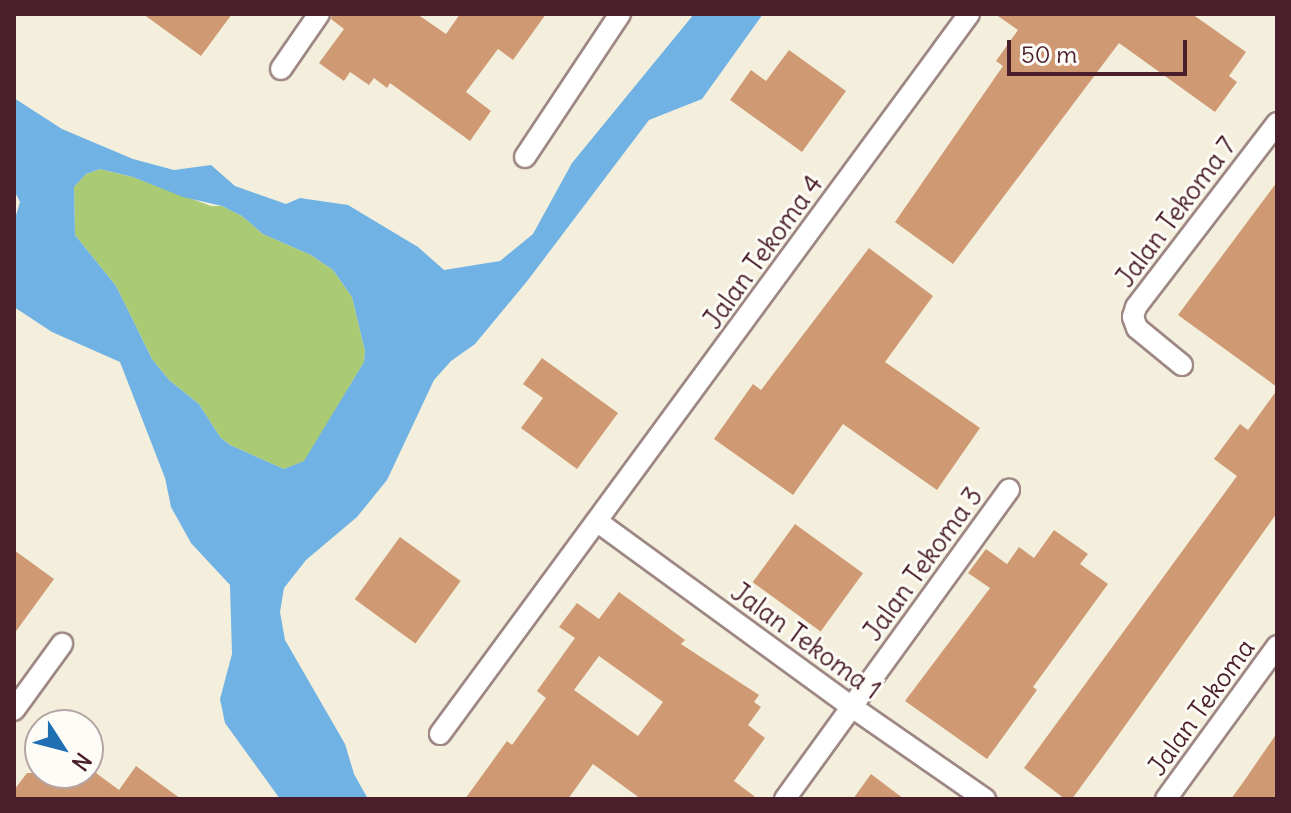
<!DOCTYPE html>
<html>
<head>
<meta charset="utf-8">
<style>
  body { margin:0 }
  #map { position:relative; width:1291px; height:813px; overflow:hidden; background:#f3efdc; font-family:Delius,sans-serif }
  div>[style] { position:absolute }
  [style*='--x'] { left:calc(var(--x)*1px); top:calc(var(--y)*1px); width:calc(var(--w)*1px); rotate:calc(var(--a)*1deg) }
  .green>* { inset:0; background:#aaca73 }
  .water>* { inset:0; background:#70b2e4 }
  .building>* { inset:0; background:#cf9a73; transform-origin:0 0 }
  .roads { filter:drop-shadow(2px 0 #9e8784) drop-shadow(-2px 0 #9e8784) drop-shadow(0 2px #9e8784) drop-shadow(0 -2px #9e8784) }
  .street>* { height:20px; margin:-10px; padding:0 10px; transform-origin:10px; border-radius:10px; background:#fff }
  span { translate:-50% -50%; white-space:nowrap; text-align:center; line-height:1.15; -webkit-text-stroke:6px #fdfcf7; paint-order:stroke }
  .street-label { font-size:26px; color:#4a1f2b }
  .frame { position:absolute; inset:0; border:16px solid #4a1f2b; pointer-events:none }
  .north { position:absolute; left:24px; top:709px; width:80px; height:80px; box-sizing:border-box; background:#fdfcf7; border:2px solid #b5a4a5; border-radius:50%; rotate:126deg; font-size:22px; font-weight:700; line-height:32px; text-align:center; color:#4a1f2b }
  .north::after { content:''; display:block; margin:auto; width:28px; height:36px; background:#1f6fb2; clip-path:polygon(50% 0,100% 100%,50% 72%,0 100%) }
  .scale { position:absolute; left:1007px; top:40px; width:180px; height:36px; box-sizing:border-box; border:4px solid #4a1f2b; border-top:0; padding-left:10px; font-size:24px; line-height:28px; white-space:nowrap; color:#4a1f2b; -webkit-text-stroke:6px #fdfcf7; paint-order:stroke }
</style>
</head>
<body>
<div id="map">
  <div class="green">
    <div style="clip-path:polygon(100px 169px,133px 177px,211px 206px,222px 206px,242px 216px,263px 234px,311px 255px,333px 270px,352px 297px,365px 351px,364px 362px,305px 461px,284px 469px,230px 445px,220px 437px,199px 404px,169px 380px,152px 359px,116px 286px,75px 235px,74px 187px,86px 174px)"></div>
  </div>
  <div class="water">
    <div style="clip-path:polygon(evenodd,694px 14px,763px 14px,702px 99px,649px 120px,528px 280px,475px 344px,451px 361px,434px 380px,387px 480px,357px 517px,306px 560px,284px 588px,280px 612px,285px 640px,345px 744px,354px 774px,368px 799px,280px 799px,225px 723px,220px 699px,232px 654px,230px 585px,191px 543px,171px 507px,165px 478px,120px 362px,52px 332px,14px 307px,14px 222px,20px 202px,14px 190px,14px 98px,62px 129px,133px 159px,174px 170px,211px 165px,235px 186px,286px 204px,300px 198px,348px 205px,418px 247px,444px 270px,500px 261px,533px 234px,572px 163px,694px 14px,100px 169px,133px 177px,183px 197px,222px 206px,242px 216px,263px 234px,311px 255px,333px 270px,352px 297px,365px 351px,364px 362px,304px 461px,284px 469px,230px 445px,220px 437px,199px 404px,169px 380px,152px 359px,116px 286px,75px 235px,74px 187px,86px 174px,100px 169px)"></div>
  </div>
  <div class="building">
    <div style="clip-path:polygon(143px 14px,232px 14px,201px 56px)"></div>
    <div style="clip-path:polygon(332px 14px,417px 14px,446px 34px,460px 14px,546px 14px,513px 60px,498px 49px,466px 92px,491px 111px,470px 141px,390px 83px,387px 88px,374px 78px,369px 85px,350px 72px,344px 81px,319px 63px,344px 29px,331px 19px)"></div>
    <div style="clip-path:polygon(995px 14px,1192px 14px,1246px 52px,1229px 76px,1237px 82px,1215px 112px,1119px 43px,953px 264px,895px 222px,1003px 66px,996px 61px,1018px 30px)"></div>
    <div style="clip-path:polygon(789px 50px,846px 91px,802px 152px,730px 100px,751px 70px,766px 81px)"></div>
    <div style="clip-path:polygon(1277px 182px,1277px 387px,1178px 315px)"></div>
    <div style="clip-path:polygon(869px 248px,933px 296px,885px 362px,980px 428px,937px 490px,843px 424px,793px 495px,714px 439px,753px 384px,761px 390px)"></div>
    <div style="clip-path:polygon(542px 358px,618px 413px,577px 469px,521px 428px,543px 398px,523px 384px)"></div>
    <div style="clip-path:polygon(1277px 390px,1277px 513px,1112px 744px,1072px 799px,1065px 799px,1024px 768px,1237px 476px,1214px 459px,1240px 424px,1248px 430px)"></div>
    <div style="left:795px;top:524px;width:84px;height:72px;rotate:36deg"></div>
    <div style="clip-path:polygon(1054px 530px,1088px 554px,1080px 564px,1108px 584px,1033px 687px,1037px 690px,987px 759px,905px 701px,990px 588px,968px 573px,986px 549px,1007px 564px,1019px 547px,1034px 558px)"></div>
    <div style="left:400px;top:537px;width:75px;height:77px;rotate:36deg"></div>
    <div style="clip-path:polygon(14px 550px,54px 579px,14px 634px)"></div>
    <div style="clip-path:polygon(evenodd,619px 592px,685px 640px,681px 644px,759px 695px,754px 702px,761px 707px,748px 725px,765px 738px,734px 781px,758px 799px,641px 799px,593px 764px,568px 799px,465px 799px,507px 741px,512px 745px,546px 698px,537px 691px,575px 638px,559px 627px,577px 603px,599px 619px,619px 592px,599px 656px,663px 702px,638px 736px,574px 690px,599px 656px)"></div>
    <div style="clip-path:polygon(1277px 733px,1277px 799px,1231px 799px,1244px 781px)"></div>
    <div style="clip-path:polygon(136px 766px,181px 799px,14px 799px,14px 790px,27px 773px,96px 773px,119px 790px)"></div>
    <div style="clip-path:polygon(871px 774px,904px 799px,853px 799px)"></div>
  </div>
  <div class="roads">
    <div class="street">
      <div style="--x:281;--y:69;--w:67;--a:-55.4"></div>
      <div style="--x:525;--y:157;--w:172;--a:-56.4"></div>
      <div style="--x:1182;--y:365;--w:58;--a:-140.6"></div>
      <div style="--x:1137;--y:328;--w:12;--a:-110"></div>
      <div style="--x:1133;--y:317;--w:10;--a:-73"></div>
      <div style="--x:1136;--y:307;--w:232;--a:-52.5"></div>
      <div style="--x:598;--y:522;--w:314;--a:36.1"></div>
      <div style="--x:852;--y:707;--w:162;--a:34.7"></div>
      <div style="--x:14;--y:710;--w:82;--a:-54"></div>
      <div style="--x:440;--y:734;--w:893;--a:-53.69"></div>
      <div style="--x:785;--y:799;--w:382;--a:-54.1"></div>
      <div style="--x:1166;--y:799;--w:189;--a:-54"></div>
    </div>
  </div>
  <div class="street-label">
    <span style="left:1176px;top:212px;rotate:-53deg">Jalan Tekoma 7</span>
    <span style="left:763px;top:252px;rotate:-54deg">Jalan Tekoma 4</span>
    <span style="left:923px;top:564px;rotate:-54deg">Jalan Tekoma 3</span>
    <span style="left:806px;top:641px;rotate:36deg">Jalan Tekoma 1</span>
    <span style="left:1201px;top:707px;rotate:-54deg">Jalan Tekoma</span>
  </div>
  <div class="frame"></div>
  <div class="north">N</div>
  <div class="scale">50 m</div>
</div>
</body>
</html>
